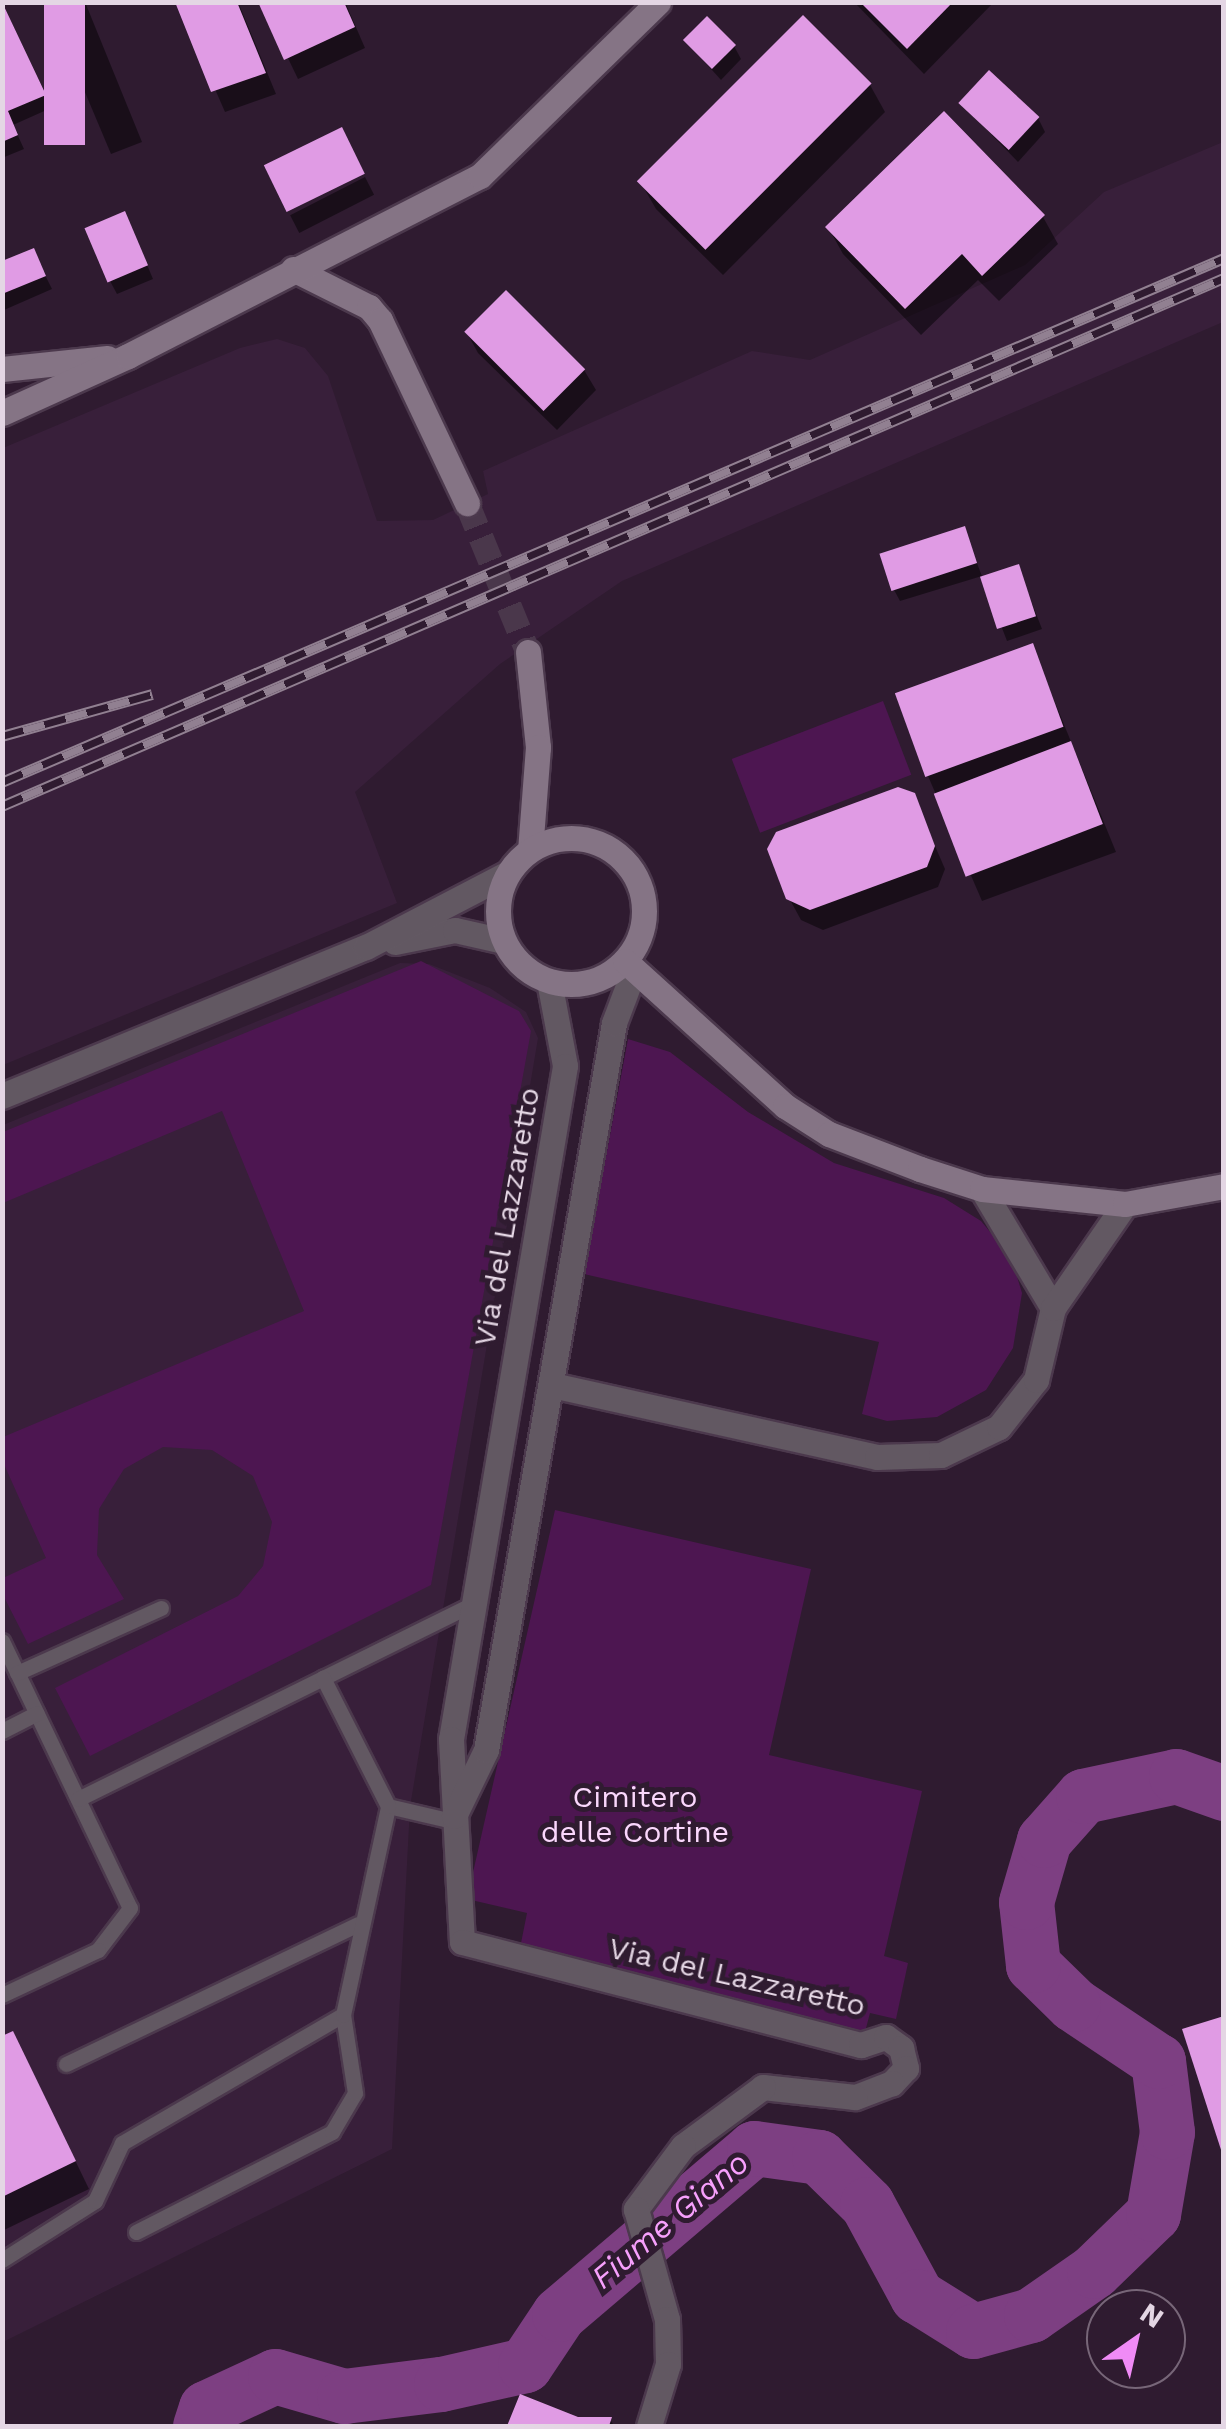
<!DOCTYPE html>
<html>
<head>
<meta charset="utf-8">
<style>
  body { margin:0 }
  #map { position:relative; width:1226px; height:2429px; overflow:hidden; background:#2f1b30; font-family:"Work Sans",sans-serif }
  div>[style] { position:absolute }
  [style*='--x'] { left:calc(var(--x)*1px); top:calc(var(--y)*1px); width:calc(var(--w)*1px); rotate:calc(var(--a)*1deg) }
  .built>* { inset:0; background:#381f3a }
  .green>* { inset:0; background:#4d1651; transform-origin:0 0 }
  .shadow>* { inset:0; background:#0007; transform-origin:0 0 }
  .river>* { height:55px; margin:-27.5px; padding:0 27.5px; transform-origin:27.5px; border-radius:27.5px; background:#7d3f82 }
  .building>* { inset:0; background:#e09be4; transform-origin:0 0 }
  .secondary-tunnel>* { height:25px; margin-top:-12.5px; transform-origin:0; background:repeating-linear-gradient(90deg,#4a374b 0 25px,transparent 0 37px) }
  .roads { filter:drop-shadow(2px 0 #4c394d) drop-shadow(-2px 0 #4c394d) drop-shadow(0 2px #4c394d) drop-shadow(0 -2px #4c394d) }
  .service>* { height:15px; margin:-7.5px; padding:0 7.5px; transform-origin:7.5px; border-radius:7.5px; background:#625862 }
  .minor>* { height:25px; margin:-12.5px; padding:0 12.5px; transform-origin:12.5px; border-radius:12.5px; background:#625862 }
  .tertiary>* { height:25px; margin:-12.5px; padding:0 12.5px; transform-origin:12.5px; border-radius:12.5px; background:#625862 }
  .secondary>* { height:25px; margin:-12.5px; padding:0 12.5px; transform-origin:12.5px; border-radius:12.5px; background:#857485 }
  .secondary>.ring { margin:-12.5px; padding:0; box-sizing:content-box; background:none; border:25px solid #857485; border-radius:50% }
  .rail>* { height:11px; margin-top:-5.5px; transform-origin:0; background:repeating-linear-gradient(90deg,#2f1b30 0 22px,#918091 0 44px); box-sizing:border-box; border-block:2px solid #918091 }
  span { translate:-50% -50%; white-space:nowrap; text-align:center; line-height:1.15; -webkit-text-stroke:10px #2f1b30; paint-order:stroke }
  .street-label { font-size:30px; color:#e4d6e4 }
  .park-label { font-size:30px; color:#fad7fc }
  .water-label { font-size:32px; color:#f7a0fc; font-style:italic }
  .frame { position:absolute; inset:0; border:5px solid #e4d6e4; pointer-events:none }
  .north { position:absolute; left:1086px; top:2289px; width:100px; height:100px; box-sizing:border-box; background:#2f1b30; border:2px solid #776678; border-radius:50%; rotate:34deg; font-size:28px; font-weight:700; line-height:40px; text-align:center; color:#e4d6e4 }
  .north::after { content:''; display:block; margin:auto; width:35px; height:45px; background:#f08bf6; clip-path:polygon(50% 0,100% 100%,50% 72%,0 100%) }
</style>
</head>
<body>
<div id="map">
  <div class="built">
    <div style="clip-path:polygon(1223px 142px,1223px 322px,622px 581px,500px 664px,355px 792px,397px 903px,3px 1065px,3px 448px,240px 348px,277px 339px,305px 348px,328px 376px,377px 521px,433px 520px,488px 494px,483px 471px,752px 351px,810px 360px,1025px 265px,1104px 192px)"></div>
    <div style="clip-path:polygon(400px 963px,429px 964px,490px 988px,526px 1012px,538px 1038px,410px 1807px,392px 2149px,3px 2342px,3px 1125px)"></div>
  </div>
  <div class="green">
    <div style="left:883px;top:701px;width:79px;height:162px;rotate:69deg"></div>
    <div style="clip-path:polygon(421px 961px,519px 1011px,531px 1031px,431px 1585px,90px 1756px,55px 1688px,238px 1596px,263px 1566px,272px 1522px,253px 1476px,212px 1450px,163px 1447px,124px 1469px,99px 1509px,97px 1555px,124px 1599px,28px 1644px,3px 1595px,3px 1578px,46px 1558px,3px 1462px,3px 1437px,304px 1311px,222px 1111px,3px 1203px,3px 1132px)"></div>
    <div style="clip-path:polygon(628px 1039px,670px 1052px,748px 1112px,834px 1163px,944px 1198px,981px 1221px,1011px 1257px,1022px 1293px,1013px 1348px,986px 1390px,937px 1417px,887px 1421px,862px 1414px,879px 1342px,584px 1274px)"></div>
    <div style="clip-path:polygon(555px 1510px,811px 1569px,769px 1755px,922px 1791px,884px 1956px,908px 1963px,896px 2019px,870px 2013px,865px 2032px,519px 1953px,527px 1913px,467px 1899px)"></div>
  </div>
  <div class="shadow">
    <div style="clip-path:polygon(2px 2px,51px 108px,13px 125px,24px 149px,2px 158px)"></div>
    <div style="clip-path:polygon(47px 2px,85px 2px,142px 142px,111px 154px)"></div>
    <div style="clip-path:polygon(177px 2px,238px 2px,276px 94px,225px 112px)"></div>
    <div style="clip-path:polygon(261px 2px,345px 2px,365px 48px,298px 79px)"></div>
    <div style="clip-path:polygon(854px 2px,994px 2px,924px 74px)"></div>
    <div style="clip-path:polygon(686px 41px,734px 46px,741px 59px,721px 80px)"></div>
    <div style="clip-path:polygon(870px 85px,885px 112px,723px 275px,656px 209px,641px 183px)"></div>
    <div style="clip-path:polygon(962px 104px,1038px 118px,1045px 132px,1018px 162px)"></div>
    <div style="left:365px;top:177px;width:20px;height:84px;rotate:63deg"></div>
    <div style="clip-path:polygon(1043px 217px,1058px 244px,999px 301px,978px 280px,921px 335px,843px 254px,828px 227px)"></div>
    <div style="clip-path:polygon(131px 227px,153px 279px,117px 294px,110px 281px)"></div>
    <div style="clip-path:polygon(33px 251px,52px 289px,4px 310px,2px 264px)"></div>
    <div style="clip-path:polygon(467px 333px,584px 370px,596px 390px,557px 430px,478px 353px)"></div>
    <div style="clip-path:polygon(964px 529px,983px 579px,1018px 567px,1042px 629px,1007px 641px,982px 576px,900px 601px,893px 588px)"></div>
    <div style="clip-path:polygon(1032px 646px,1116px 852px,982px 901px,928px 776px)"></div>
    <div style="clip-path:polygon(913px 795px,945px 869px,938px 887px,823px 930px,801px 920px,789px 898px)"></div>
    <div style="clip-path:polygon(2px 2039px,27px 2061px,89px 2189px,2px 2231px)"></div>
    <div style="clip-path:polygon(522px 2397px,578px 2419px,610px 2419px,614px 2426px,510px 2426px)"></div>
  </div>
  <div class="river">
    <div style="--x:200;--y:2426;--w:19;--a:-72"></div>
    <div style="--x:206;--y:2408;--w:76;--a:-24.9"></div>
    <div style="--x:275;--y:2376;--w:72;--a:16.2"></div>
    <div style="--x:344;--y:2396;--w:98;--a:-7.1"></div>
    <div style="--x:441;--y:2384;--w:86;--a:-12.7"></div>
    <div style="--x:525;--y:2365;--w:61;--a:-56.3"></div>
    <div style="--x:559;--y:2314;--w:256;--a:-40.4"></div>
    <div style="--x:754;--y:2148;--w:66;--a:7.9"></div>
    <div style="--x:819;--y:2157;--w:67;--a:44.4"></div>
    <div style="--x:867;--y:2204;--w:105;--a:61.5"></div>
    <div style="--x:917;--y:2296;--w:66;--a:32"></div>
    <div style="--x:973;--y:2331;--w:60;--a:-15.4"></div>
    <div style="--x:1031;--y:2315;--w:77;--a:-34.9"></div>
    <div style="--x:1094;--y:2271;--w:82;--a:-44"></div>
    <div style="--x:1153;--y:2214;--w:83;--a:-80.3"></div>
    <div style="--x:1167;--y:2132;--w:72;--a:-97.2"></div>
    <div style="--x:1158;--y:2061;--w:102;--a:-146.2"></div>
    <div style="--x:1073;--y:2004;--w:56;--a:-135.7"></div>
    <div style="--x:1033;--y:1965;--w:63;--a:-96.3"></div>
    <div style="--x:1026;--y:1902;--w:65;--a:-73.8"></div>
    <div style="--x:1044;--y:1840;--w:59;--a:-48.4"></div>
    <div style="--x:1083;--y:1796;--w:95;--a:-12.1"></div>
    <div style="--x:1176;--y:1776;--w:51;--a:19.5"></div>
  </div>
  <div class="building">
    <div style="clip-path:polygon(2px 2px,46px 95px,8px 111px,18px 135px,2px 142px)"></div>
    <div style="left:44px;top:2px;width:41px;height:143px"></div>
    <div style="clip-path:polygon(175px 2px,237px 2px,266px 73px,211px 92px)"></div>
    <div style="clip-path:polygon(258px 2px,344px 2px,355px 27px,284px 60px)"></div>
    <div style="clip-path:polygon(860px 2px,953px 2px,907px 49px)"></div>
    <div style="left:803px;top:15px;width:97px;height:235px;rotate:45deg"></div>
    <div style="left:707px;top:16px;width:41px;height:34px;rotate:45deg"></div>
    <div style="left:989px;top:70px;width:69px;height:45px;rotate:43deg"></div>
    <div style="clip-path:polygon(944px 111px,1045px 215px,982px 276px,962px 254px,905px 309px,825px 227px)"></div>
    <div style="left:342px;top:127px;width:52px;height:87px;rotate:64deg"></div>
    <div style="left:125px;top:211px;width:59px;height:44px;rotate:67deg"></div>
    <div style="clip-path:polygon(34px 248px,46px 276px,2px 294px,2px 261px)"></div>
    <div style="left:506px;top:290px;width:112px;height:59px;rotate:45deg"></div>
    <div style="left:965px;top:526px;width:39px;height:90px;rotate:72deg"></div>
    <div style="left:1019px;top:564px;width:55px;height:41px;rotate:72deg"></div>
    <div style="left:1033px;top:643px;width:89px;height:147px;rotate:70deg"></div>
    <div style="left:1071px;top:741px;width:89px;height:147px;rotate:69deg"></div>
    <div style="clip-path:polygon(898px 787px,915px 793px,935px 846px,927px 867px,810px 910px,786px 899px,767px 849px,776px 832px)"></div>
    <div style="clip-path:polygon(1224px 2016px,1224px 2156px,1223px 2156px,1182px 2029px)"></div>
    <div style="clip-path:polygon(13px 2031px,76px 2161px,2px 2197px,2px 2036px)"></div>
    <div style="clip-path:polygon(520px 2394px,578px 2417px,612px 2417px,609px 2426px,507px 2426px)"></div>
  </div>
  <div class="secondary-tunnel">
    <div style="--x:467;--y:503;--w:161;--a:67.7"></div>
  </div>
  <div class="roads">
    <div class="service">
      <div style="--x:2;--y:1641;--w:296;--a:64.4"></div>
      <div style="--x:130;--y:1908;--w:53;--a:127.3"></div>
      <div style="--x:98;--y:1950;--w:106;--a:154.9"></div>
      <div style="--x:17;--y:1673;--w:158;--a:-24.3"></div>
      <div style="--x:2;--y:1731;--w:39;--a:-27"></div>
      <div style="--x:78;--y:1799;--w:442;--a:-26.3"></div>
      <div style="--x:388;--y:1806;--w:66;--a:13.2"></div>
      <div style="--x:66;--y:2064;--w:324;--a:-25.6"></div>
      <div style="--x:136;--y:2232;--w:220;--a:-27"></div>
      <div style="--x:332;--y:2132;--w:45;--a:-59.5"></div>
      <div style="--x:355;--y:2093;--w:79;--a:-98.7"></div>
      <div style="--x:2;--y:2260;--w:110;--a:-32.4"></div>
      <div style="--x:95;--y:2201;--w:64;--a:-65"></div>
      <div style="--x:122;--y:2143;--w:255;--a:-30.1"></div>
      <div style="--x:343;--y:2015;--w:214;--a:-77.8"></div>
      <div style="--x:388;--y:1806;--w:144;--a:-116.9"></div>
    </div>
    <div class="minor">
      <div style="--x:549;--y:981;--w:86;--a:79.3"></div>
      <div style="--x:565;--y:1066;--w:683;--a:99.61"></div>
      <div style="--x:451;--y:1739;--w:203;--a:86.9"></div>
      <div style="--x:462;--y:1942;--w:412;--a:14.5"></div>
      <div style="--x:861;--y:2045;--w:26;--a:-18"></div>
      <div style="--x:886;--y:2037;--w:19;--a:36"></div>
      <div style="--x:901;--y:2048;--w:21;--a:76"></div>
      <div style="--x:906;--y:2068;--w:21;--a:133"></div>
      <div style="--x:892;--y:2083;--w:40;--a:159"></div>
      <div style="--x:855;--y:2097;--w:93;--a:-173.8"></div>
      <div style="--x:763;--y:2087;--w:99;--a:143.6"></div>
      <div style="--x:683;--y:2146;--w:79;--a:126.7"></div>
      <div style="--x:636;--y:2209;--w:114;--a:74.3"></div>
      <div style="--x:667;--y:2319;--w:45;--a:88.7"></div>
      <div style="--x:668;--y:2364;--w:65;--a:107"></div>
      <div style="--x:982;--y:1189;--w:139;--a:59.2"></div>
      <div style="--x:552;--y:1385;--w:333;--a:12.5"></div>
      <div style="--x:877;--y:1457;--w:64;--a:-1.8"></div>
      <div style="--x:941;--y:1455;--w:64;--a:-25.8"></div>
      <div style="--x:999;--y:1427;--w:60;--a:-51.8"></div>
      <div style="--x:1036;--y:1380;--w:74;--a:-76.7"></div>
      <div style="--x:1053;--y:1308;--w:126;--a:-55.3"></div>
      <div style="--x:454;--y:1816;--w:73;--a:-64.1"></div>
      <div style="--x:486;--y:1750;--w:738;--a:-80.01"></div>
      <div style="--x:614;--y:1023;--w:57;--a:-69.3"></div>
    </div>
    <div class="tertiary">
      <div style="--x:395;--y:942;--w:61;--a:-11.3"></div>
      <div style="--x:455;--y:930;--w:50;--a:12.7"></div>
      <div style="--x:2;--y:1096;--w:393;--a:-22.3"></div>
      <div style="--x:366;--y:947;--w:160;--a:-27.5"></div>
    </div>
    <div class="secondary">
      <div style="--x:293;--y:269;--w:85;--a:26.6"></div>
      <div style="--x:369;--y:307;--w:17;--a:50"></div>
      <div style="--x:380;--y:320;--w:203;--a:64.6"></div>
      <div style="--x:2;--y:369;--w:106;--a:-6"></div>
      <div style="--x:2;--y:413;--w:138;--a:-24.3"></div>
      <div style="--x:128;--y:356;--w:395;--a:-27.1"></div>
      <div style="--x:480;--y:176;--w:249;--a:-44.3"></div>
      <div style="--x:528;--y:652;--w:96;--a:84"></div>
      <div style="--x:538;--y:747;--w:103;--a:94.4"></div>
      <div class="ring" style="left:498px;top:838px;width:121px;height:121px"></div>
      <div style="--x:625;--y:961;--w:216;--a:42.2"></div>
      <div style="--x:785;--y:1106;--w:52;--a:32.5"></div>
      <div style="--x:829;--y:1134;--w:97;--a:21"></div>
      <div style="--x:920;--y:1169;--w:65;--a:17.9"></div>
      <div style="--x:982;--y:1189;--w:144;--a:6"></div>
      <div style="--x:1125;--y:1204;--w:101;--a:-10.3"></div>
    </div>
  </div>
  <div class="rail">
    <div style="--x:2;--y:736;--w:156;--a:-15.6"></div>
    <div style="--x:2;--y:782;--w:1330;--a:-23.21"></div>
    <div style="--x:2;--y:806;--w:1331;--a:-23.37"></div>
  </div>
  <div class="street-label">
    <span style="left:507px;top:1217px;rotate:-80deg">Via del Lazzaretto</span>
    <span style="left:737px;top:1977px;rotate:13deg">Via del Lazzaretto</span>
  </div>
  <div class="park-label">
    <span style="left:635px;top:1814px">Cimitero<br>delle Cortine</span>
  </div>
  <div class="water-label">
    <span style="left:670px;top:2220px;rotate:-40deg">Fiume Giano</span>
  </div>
  <div class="frame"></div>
  <div class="north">N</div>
</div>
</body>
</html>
